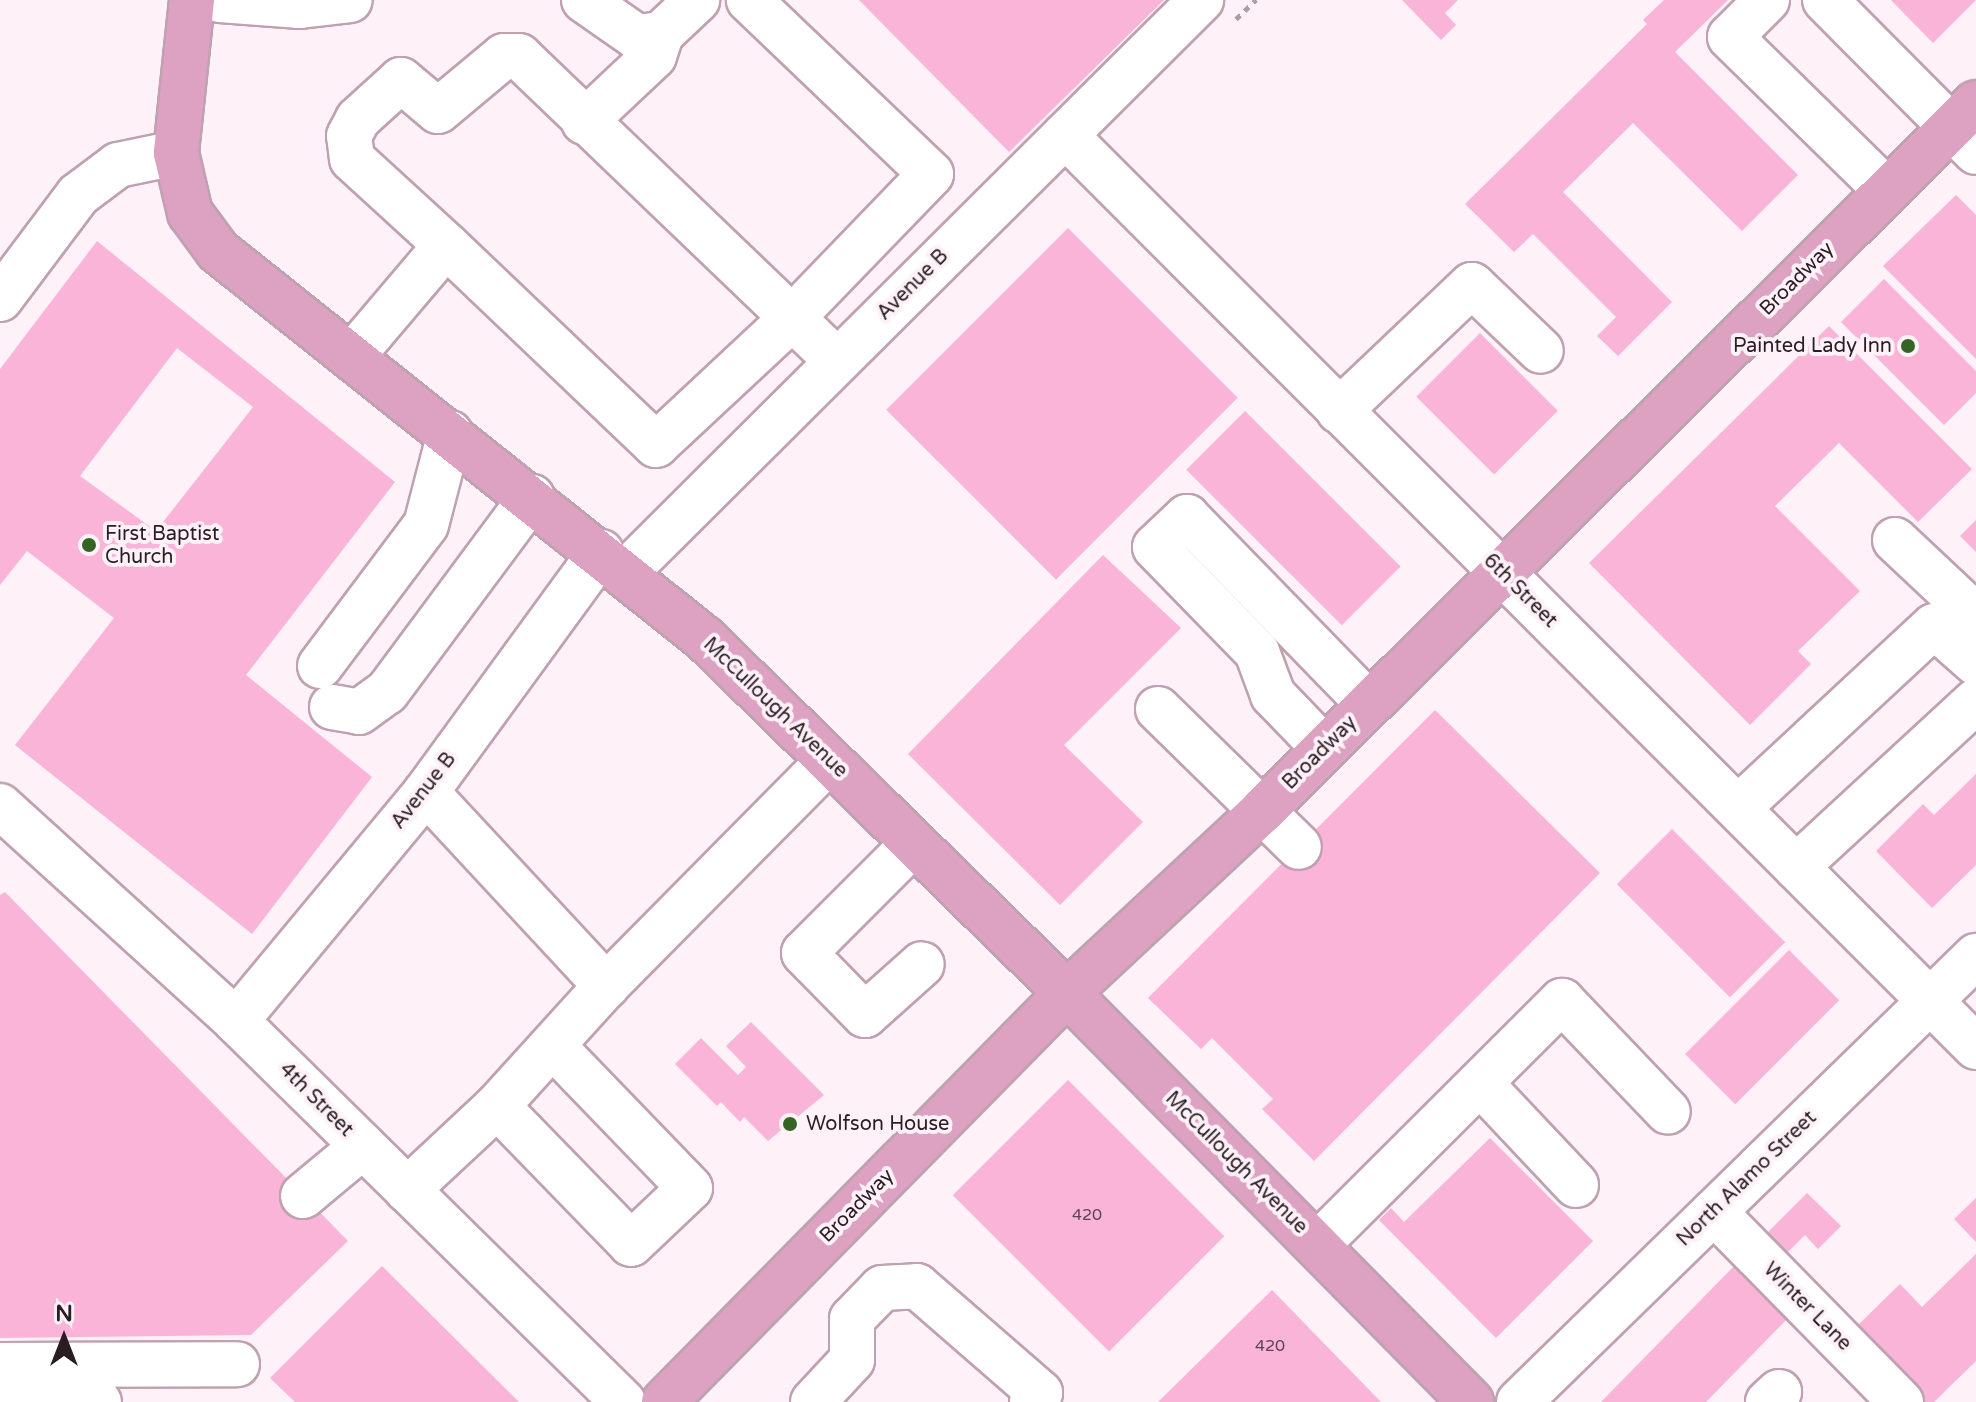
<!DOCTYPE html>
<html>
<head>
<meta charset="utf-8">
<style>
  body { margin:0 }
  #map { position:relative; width:1976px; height:1402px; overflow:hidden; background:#fef1f7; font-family:"Varela Round",sans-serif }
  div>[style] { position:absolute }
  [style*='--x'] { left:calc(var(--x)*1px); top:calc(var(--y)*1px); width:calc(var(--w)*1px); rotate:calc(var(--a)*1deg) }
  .building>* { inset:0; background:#fab4d7; transform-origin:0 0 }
  .path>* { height:5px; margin-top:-2.5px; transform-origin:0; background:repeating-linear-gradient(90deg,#ab9fa5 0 6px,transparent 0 12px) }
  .roads { filter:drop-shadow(2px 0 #bfa1b0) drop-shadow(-2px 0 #bfa1b0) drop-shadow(0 2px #bfa1b0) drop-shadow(0 -2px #bfa1b0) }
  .minor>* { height:44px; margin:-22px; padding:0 22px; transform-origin:22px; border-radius:22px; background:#fff }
  .major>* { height:44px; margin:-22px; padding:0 22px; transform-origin:22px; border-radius:22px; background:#dda1c2 }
  .dots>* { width:22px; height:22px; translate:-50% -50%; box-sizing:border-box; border:4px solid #fef1f7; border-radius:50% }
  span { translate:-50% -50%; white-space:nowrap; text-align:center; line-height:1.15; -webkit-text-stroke:8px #fef1f7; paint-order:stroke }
  .number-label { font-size:16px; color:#5d4350 }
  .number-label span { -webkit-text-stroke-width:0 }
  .street-label { font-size:20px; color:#291d23 }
  .poi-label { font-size:20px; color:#291d23 }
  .right { translate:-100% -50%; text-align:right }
  .left { translate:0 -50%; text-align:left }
  .north { position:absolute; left:24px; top:1298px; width:80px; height:80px; -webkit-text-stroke:6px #fef1f7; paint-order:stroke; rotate:0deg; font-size:22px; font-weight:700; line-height:32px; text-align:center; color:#291d23 }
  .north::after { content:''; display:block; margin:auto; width:28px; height:36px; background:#291d23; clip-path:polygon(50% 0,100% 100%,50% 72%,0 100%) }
</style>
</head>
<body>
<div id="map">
  <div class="building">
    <div style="clip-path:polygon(859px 0,1164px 0,1009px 152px)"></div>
    <div style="clip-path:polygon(1402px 0,1458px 0,1445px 13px,1456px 25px,1441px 40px)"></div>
    <div style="clip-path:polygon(1664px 0,1728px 0,1675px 52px,1798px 175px,1742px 231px,1633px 123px,1563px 192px,1672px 302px,1618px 356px,1597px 336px,1616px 317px,1533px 234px,1514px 252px,1465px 204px,1647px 24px,1643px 20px)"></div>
    <div style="clip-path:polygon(1891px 0,1976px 0,1933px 43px)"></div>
    <div style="clip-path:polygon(1956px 195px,1976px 215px,1976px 359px,1883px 266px)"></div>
    <div style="left:1068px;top:228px;width:240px;height:257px;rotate:45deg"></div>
    <div style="clip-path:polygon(evenodd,97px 241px,395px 482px,246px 675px,372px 777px,252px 934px,15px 745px,114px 618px,27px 551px,0 585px,0 369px,97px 241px,177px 348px,253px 407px,156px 531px,80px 476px,177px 348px)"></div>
    <div style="clip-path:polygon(1884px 279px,1976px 371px,1976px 393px,1944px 425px,1841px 322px)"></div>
    <div style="clip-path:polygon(1829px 326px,1972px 469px,1918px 522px,1839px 443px,1775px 506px,1860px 591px,1798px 651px,1811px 664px,1750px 725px,1589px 563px)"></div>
    <div style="left:1480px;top:333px;width:110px;height:90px;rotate:45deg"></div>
    <div style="left:1245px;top:411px;width:220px;height:83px;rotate:45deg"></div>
    <div style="clip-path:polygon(1976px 520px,1976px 552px,1960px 536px)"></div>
    <div style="clip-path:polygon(1103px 555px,1181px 628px,1064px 745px,1143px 822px,1060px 905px,908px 754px)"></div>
    <div style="clip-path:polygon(1435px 710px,1600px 873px,1314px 1161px,1262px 1109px,1273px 1099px,1212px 1038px,1201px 1049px,1148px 998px)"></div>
    <div style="clip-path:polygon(1976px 774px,1976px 865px,1932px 908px,1876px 851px,1923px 804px,1934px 815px)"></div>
    <div style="left:1672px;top:829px;width:160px;height:78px;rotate:45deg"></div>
    <div style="clip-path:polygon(5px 892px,348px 1241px,251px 1335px,0 1338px,0 895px)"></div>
    <div style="left:1789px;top:950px;width:71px;height:147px;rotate:45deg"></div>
    <div style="clip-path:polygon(751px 1022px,824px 1095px,768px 1141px,744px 1117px,740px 1122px,721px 1102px,717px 1106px,675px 1064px,701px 1038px,738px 1075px,746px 1067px,726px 1046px)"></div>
    <div style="left:1068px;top:1080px;width:221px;height:163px;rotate:45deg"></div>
    <div style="clip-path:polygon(1490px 1138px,1593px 1241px,1496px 1338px,1379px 1220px,1391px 1208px,1404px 1222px)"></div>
    <div style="clip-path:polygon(1807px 1193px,1841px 1226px,1818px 1249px,1805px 1235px,1785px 1255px,1765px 1235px)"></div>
    <div style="clip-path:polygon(1976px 1198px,1976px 1242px,1954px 1219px)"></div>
    <div style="clip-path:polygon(1976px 1254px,1976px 1361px,1934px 1402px,1925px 1402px,1853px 1330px,1900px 1284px,1922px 1307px)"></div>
    <div style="clip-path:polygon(1740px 1260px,1794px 1312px,1706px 1402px,1601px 1402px)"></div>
    <div style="clip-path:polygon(382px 1266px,519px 1402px,295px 1402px,270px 1378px)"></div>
    <div style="clip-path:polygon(1272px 1290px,1381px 1402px,1158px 1402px)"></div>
  </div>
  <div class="path">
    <div style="--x:1236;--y:19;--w:28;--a:-44"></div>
  </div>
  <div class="roads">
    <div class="minor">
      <div style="--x:220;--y:0;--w:80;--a:4.3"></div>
      <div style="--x:300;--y:6;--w:50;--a:-6.8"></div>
      <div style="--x:584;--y:0;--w:65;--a:34.9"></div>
      <div style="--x:637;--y:37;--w:24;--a:-7"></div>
      <div style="--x:661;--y:34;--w:50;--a:-43.4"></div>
      <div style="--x:1767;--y:0;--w:52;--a:135"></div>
      <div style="--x:1730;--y:37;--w:220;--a:44.4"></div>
      <div style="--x:1825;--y:0;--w:214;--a:45.2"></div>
      <div style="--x:584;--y:122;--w:96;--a:-43.3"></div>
      <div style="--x:654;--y:56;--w:23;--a:-72"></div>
      <div style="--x:1065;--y:135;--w:1289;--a:45.03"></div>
      <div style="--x:446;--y:245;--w:290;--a:43.6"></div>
      <div style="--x:656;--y:445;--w:186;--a:-43"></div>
      <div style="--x:792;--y:318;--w:200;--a:-46"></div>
      <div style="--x:931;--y:174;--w:252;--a:-136.3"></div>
      <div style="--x:0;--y:299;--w:130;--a:-53.1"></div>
      <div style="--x:78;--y:195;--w:50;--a:-36.9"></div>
      <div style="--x:118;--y:165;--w:59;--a:-11.7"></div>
      <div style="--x:352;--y:356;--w:145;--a:-49.7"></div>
      <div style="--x:446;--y:245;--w:127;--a:-137.5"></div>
      <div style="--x:352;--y:159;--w:23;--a:-97"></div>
      <div style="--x:349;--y:136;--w:19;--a:-62"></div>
      <div style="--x:358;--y:119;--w:58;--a:-42.2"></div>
      <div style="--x:401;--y:80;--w:48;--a:40"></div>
      <div style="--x:438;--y:111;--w:86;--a:-39.8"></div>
      <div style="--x:504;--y:56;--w:15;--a:0"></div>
      <div style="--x:519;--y:56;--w:441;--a:43.8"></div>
      <div style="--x:1339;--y:411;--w:183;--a:-43.5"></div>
      <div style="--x:1472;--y:285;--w:95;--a:43.7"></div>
      <div style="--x:1895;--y:540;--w:111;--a:43.2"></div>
      <div style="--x:627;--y:571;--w:810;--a:-44.85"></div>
      <div style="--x:320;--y:666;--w:176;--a:-53.1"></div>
      <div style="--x:426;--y:525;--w:95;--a:-75.4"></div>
      <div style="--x:332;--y:707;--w:27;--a:10"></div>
      <div style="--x:359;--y:712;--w:34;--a:-36"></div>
      <div style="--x:387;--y:692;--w:243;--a:-53.4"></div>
      <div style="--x:1158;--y:709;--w:197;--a:44.4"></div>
      <div style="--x:1324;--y:748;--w:74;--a:-133.9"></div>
      <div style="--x:1273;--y:695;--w:46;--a:-110.4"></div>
      <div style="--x:1257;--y:652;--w:146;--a:-134.2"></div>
      <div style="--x:1155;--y:547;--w:44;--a:-43.2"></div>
      <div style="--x:1187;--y:517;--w:261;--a:45.8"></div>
      <div style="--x:426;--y:792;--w:265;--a:47.1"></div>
      <div style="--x:0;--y:806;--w:319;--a:42.3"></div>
      <div style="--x:236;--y:1021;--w:543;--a:44.55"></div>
      <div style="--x:1738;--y:808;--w:267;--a:-42.9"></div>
      <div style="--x:1934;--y:626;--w:56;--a:41.4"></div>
      <div style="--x:913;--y:844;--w:154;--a:135"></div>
      <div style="--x:804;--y:953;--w:87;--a:45.5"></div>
      <div style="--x:865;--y:1015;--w:76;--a:-41.8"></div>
      <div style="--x:1796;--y:867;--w:245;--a:-42.7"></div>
      <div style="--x:236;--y:1021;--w:298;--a:-50.3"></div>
      <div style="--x:426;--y:792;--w:297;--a:-53.9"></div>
      <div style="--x:1480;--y:1083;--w:140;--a:46.7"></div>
      <div style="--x:497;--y:1106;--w:192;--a:45.8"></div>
      <div style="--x:631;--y:1244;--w:81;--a:-43.5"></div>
      <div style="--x:690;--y:1188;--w:197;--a:-134"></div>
      <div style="--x:407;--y:1190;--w:123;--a:-43"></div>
      <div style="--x:497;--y:1106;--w:162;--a:-47.8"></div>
      <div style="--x:606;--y:986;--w:317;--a:-45.3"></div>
      <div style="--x:303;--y:1196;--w:78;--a:-39.8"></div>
      <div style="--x:1714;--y:1212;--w:267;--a:45.5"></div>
      <div style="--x:1317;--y:1245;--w:346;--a:-44.9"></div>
      <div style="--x:1562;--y:1001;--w:153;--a:46.3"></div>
      <div style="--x:0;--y:1365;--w:237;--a:-0.2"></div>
      <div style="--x:0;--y:1398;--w:99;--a:2.3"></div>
      <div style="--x:813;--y:1402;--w:57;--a:-47.1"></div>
      <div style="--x:852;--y:1360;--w:41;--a:-90"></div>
      <div style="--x:852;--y:1319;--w:43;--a:-45.9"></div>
      <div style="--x:882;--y:1288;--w:35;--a:-3"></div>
      <div style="--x:917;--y:1286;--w:163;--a:41"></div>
      <div style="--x:1040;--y:1393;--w:12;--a:132"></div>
      <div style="--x:1519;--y:1402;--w:639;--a:-44.3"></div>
      <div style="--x:1768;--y:1402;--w:15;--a:-42"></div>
    </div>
    <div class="major">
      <div style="--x:192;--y:0;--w:154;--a:96"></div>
      <div style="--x:176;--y:153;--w:62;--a:76.9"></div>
      <div style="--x:190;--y:213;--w:47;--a:53.6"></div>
      <div style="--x:218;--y:251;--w:623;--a:38.54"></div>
      <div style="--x:705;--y:639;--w:506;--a:44.36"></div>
      <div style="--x:1067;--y:993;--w:575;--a:45.35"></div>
      <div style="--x:664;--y:1402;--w:574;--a:-45.42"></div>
      <div style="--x:1067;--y:993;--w:268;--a:-43"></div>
      <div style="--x:1263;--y:810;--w:1004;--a:-44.76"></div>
    </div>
  </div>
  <div class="dots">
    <div style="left:1908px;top:346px;background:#366424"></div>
    <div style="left:89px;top:545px;background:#366424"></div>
    <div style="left:790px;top:1124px;background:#366424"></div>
  </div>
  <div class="number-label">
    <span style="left:1087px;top:1215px">420</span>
    <span style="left:1270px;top:1346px">420</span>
  </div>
  <div class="street-label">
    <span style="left:1797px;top:279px;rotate:-45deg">Broadway</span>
    <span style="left:913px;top:285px;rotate:-45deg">Avenue B</span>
    <span style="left:1520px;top:591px;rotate:45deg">6th Street</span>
    <span style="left:775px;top:708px;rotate:44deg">McCullough Avenue</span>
    <span style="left:1320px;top:753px;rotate:-45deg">Broadway</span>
    <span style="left:424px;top:791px;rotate:-52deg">Avenue B</span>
    <span style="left:316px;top:1100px;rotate:45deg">4th Street</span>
    <span style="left:1236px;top:1163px;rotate:45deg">McCullough Avenue</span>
    <span style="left:1747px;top:1179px;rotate:-44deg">North Alamo Street</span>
    <span style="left:857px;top:1206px;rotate:-45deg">Broadway</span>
    <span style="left:1807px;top:1307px;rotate:45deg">Winter Lane</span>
  </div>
  <div class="poi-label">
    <span class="right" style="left:1892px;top:346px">Painted Lady Inn</span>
    <span class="left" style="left:105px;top:546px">First Baptist<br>Church</span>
    <span class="left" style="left:806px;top:1124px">Wolfson House</span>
  </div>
  <div class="north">N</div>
</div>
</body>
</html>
